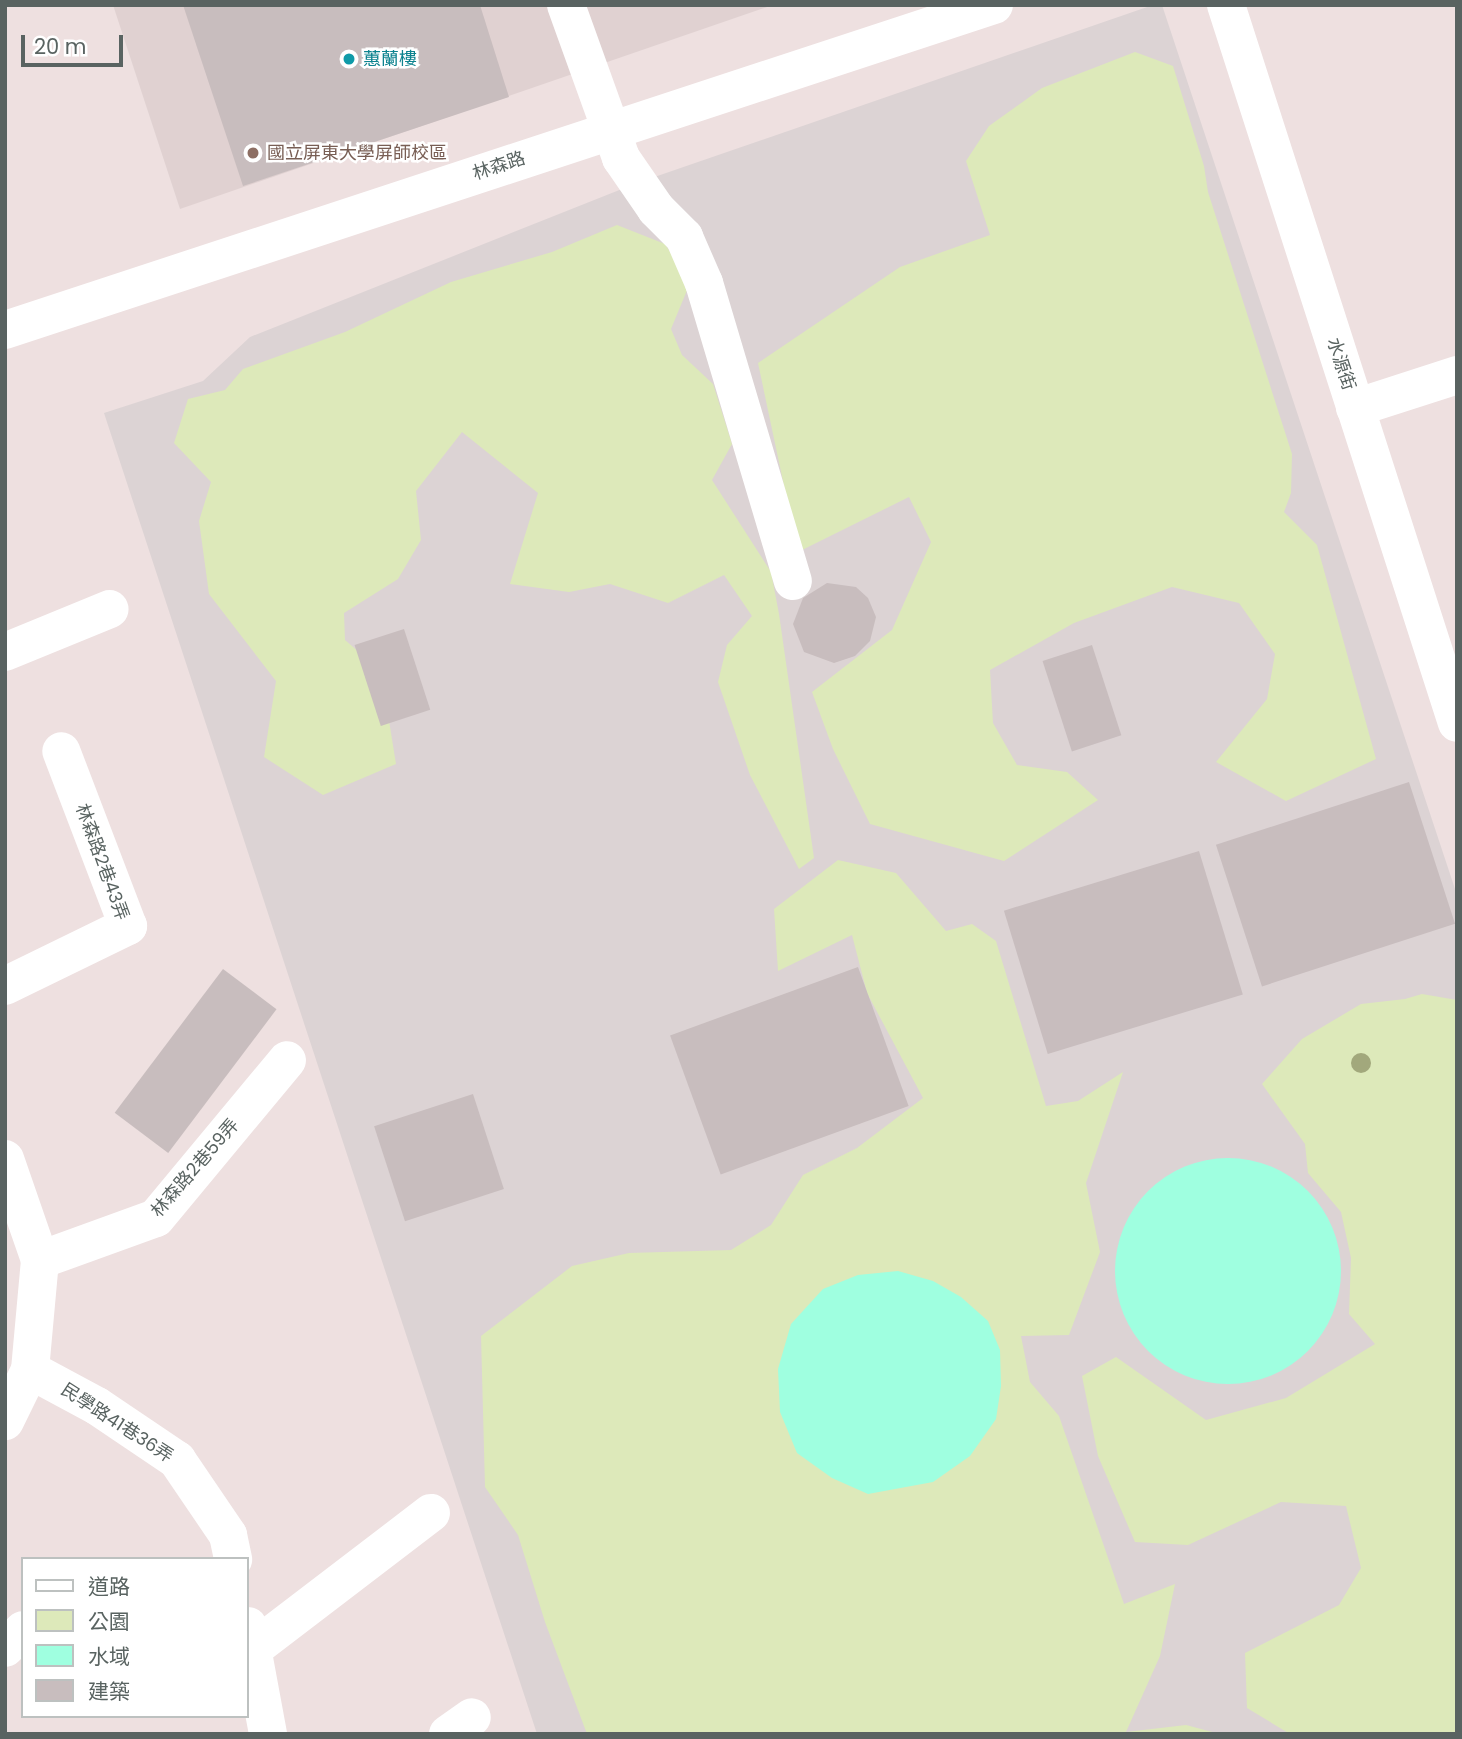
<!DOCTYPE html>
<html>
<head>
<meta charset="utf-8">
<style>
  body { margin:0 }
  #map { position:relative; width:1462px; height:1739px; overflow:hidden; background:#eee0e0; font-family:Poppins,"Noto Sans TC",sans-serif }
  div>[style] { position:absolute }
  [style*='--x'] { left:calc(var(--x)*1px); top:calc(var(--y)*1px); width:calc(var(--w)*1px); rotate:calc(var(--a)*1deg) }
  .industrial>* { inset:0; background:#dcd3d4 }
  .education>* { inset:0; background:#e0d1d1 }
  .green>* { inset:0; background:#dde9ba }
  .water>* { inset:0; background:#9fffe0 }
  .round { border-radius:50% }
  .building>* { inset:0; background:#c8bdbe; transform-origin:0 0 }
  .minor>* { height:38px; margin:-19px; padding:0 19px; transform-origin:19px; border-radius:19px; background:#fff }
  .trees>* { width:20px; height:20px; margin:-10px; border-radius:50%; background:#a2a87c }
  .dots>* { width:19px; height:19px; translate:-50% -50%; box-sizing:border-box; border:4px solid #fff; border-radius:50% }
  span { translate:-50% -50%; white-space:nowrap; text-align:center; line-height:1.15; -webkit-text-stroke:5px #fff; paint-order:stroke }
  .culture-label { font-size:18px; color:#0d838f }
  .left { translate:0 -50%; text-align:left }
  .education-label { font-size:18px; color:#785e54 }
  .street-label { font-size:18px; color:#596361 }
  .frame { position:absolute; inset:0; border:7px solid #596361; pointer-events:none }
  .legend { position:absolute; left:21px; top:1557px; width:228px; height:161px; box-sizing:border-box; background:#fff; border:2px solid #bdc1c0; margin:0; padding:9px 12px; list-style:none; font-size:21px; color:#596361 }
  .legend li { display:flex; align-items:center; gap:14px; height:35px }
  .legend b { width:35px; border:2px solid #bdc1c0 }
  .scale { position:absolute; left:21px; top:35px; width:102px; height:32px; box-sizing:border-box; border:4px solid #596361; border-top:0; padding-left:9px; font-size:21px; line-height:24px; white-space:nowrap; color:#596361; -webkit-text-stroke:5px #fff; paint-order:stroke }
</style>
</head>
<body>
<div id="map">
  <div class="industrial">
    <div style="clip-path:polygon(1153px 5px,1162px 5px,1457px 895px,1457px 1734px,537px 1734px,104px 413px,203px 381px,250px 337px,637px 183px)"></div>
  </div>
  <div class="education">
    <div style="clip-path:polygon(113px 5px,773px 5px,180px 209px)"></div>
  </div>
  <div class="green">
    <div style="clip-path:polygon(1135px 52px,1173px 66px,1204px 166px,1208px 192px,1292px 454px,1291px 493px,1284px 512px,1317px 545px,1376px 759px,1286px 801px,1216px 762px,1267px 699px,1275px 654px,1239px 603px,1172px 587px,1074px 623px,990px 670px,993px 723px,1017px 765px,1067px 772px,1098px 800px,1004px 861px,870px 824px,833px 749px,812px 692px,892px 630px,931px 542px,909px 497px,798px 552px,758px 363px,900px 267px,990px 235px,966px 161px,989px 126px,1042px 88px)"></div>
    <div style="clip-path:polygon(617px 225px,665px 244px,690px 283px,671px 329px,682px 355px,713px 384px,732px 444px,712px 480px,771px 572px,779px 614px,814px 858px,799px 869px,750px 775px,718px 682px,727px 645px,752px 616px,724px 575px,668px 603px,610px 584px,569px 592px,510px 584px,538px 493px,462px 432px,416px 491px,421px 540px,398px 579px,344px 613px,345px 640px,381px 671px,396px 764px,323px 795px,264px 757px,276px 681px,209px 594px,199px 521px,211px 482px,174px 443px,188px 399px,225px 390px,243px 369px,345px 332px,451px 282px,552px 252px)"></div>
    <div style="clip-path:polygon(838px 860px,896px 873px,946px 931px,972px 924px,996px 941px,1046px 1106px,1078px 1101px,1123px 1072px,1086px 1183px,1100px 1252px,1069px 1335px,1021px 1336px,1030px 1382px,1059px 1416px,1124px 1604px,1175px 1584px,1160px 1656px,1126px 1732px,1186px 1725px,1220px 1734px,587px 1734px,545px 1622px,518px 1535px,485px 1487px,481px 1336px,572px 1266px,629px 1253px,731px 1250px,771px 1225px,803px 1175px,857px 1148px,923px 1098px,867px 993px,852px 935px,778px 971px,774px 909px)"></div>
    <div style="clip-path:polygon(1422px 994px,1457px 1000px,1457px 1734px,1290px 1734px,1247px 1708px,1245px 1653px,1339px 1605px,1361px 1568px,1346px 1506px,1281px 1502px,1188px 1545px,1135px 1542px,1098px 1456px,1082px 1376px,1116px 1357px,1206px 1420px,1286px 1398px,1375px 1344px,1349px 1314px,1351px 1258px,1341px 1212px,1308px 1173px,1305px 1144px,1262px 1084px,1302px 1039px,1361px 1004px,1405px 999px)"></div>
  </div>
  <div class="water">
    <div class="round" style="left:1115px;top:1158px;width:226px;height:226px"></div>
    <div style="clip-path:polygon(898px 1271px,933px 1281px,961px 1297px,988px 1321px,1000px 1350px,1001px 1386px,996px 1419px,970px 1456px,933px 1482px,868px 1494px,832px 1478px,797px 1453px,780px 1412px,778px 1369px,791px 1324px,823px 1289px,858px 1275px)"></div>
  </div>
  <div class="building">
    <div style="clip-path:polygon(183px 5px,480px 5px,509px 97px,243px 186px)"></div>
    <div style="clip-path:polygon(827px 583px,856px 587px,868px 598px,876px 617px,870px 641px,855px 656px,834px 663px,804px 652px,793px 624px,803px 598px)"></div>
    <div style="left:404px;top:629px;width:85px;height:52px;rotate:72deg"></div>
    <div style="left:1092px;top:645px;width:95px;height:52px;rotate:72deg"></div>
    <div style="left:1409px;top:782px;width:149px;height:203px;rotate:72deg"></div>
    <div style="left:1199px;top:851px;width:150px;height:204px;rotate:73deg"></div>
    <div style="left:858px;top:967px;width:148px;height:200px;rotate:70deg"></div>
    <div style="left:223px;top:969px;width:67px;height:180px;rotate:37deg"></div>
    <div style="left:473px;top:1094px;width:100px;height:104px;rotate:72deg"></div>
  </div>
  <div class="minor">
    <div style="--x:566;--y:5;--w:163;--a:70.2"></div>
    <div style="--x:621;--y:158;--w:62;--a:55.5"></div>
    <div style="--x:656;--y:209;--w:40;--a:45"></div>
    <div style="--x:684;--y:237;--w:50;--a:66.5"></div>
    <div style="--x:704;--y:283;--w:311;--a:73.4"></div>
    <div style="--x:1226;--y:5;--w:754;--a:72.17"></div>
    <div style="--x:5;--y:330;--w:1041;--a:-18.19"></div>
    <div style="--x:1355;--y:408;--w:107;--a:-17.9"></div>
    <div style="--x:5;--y:652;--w:113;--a:-22.3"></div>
    <div style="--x:5;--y:986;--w:137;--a:-26"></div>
    <div style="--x:128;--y:926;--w:187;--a:-110.9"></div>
    <div style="--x:5;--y:1159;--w:107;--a:70.9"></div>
    <div style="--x:40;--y:1260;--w:110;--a:95.2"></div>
    <div style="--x:30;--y:1370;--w:57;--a:116.1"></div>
    <div style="--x:40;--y:1260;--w:123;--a:-19.9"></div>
    <div style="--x:156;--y:1218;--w:205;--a:-50.3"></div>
    <div style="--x:30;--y:1370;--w:76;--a:28.2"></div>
    <div style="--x:97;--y:1406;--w:97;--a:34"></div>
    <div style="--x:177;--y:1460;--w:91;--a:55.8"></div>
    <div style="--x:228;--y:1535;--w:25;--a:78"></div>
    <div style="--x:248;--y:1626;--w:110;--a:79.5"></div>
    <div style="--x:5;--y:1648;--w:25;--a:-45"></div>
    <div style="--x:253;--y:1649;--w:224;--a:-37.4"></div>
    <div style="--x:448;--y:1734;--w:29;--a:-35"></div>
  </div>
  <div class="trees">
    <div style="left:1361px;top:1063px"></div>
  </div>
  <div class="dots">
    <div style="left:349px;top:59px;background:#0f9aa8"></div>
    <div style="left:253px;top:153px;background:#8d6e63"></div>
  </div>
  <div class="culture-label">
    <span class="left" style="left:363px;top:59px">蕙蘭樓</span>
  </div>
  <div class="education-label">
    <span class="left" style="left:267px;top:153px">國立屏東大學屏師校區</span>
  </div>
  <div class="street-label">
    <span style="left:499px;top:166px;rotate:-18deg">林森路</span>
    <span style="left:1341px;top:364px;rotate:72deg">水源街</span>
    <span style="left:102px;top:862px;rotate:70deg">林森路2巷43弄</span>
    <span style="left:195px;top:1168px;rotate:-49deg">林森路2巷59弄</span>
    <span style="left:117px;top:1423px;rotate:33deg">民學路41巷36弄</span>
  </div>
  <div class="frame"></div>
  <ul class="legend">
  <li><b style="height:9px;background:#fff"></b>道路</li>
  <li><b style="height:19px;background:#dde9ba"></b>公園</li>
  <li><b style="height:19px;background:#9fffe0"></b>水域</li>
  <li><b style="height:19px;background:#c8bdbe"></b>建築</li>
  </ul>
  <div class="scale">20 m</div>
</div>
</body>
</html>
